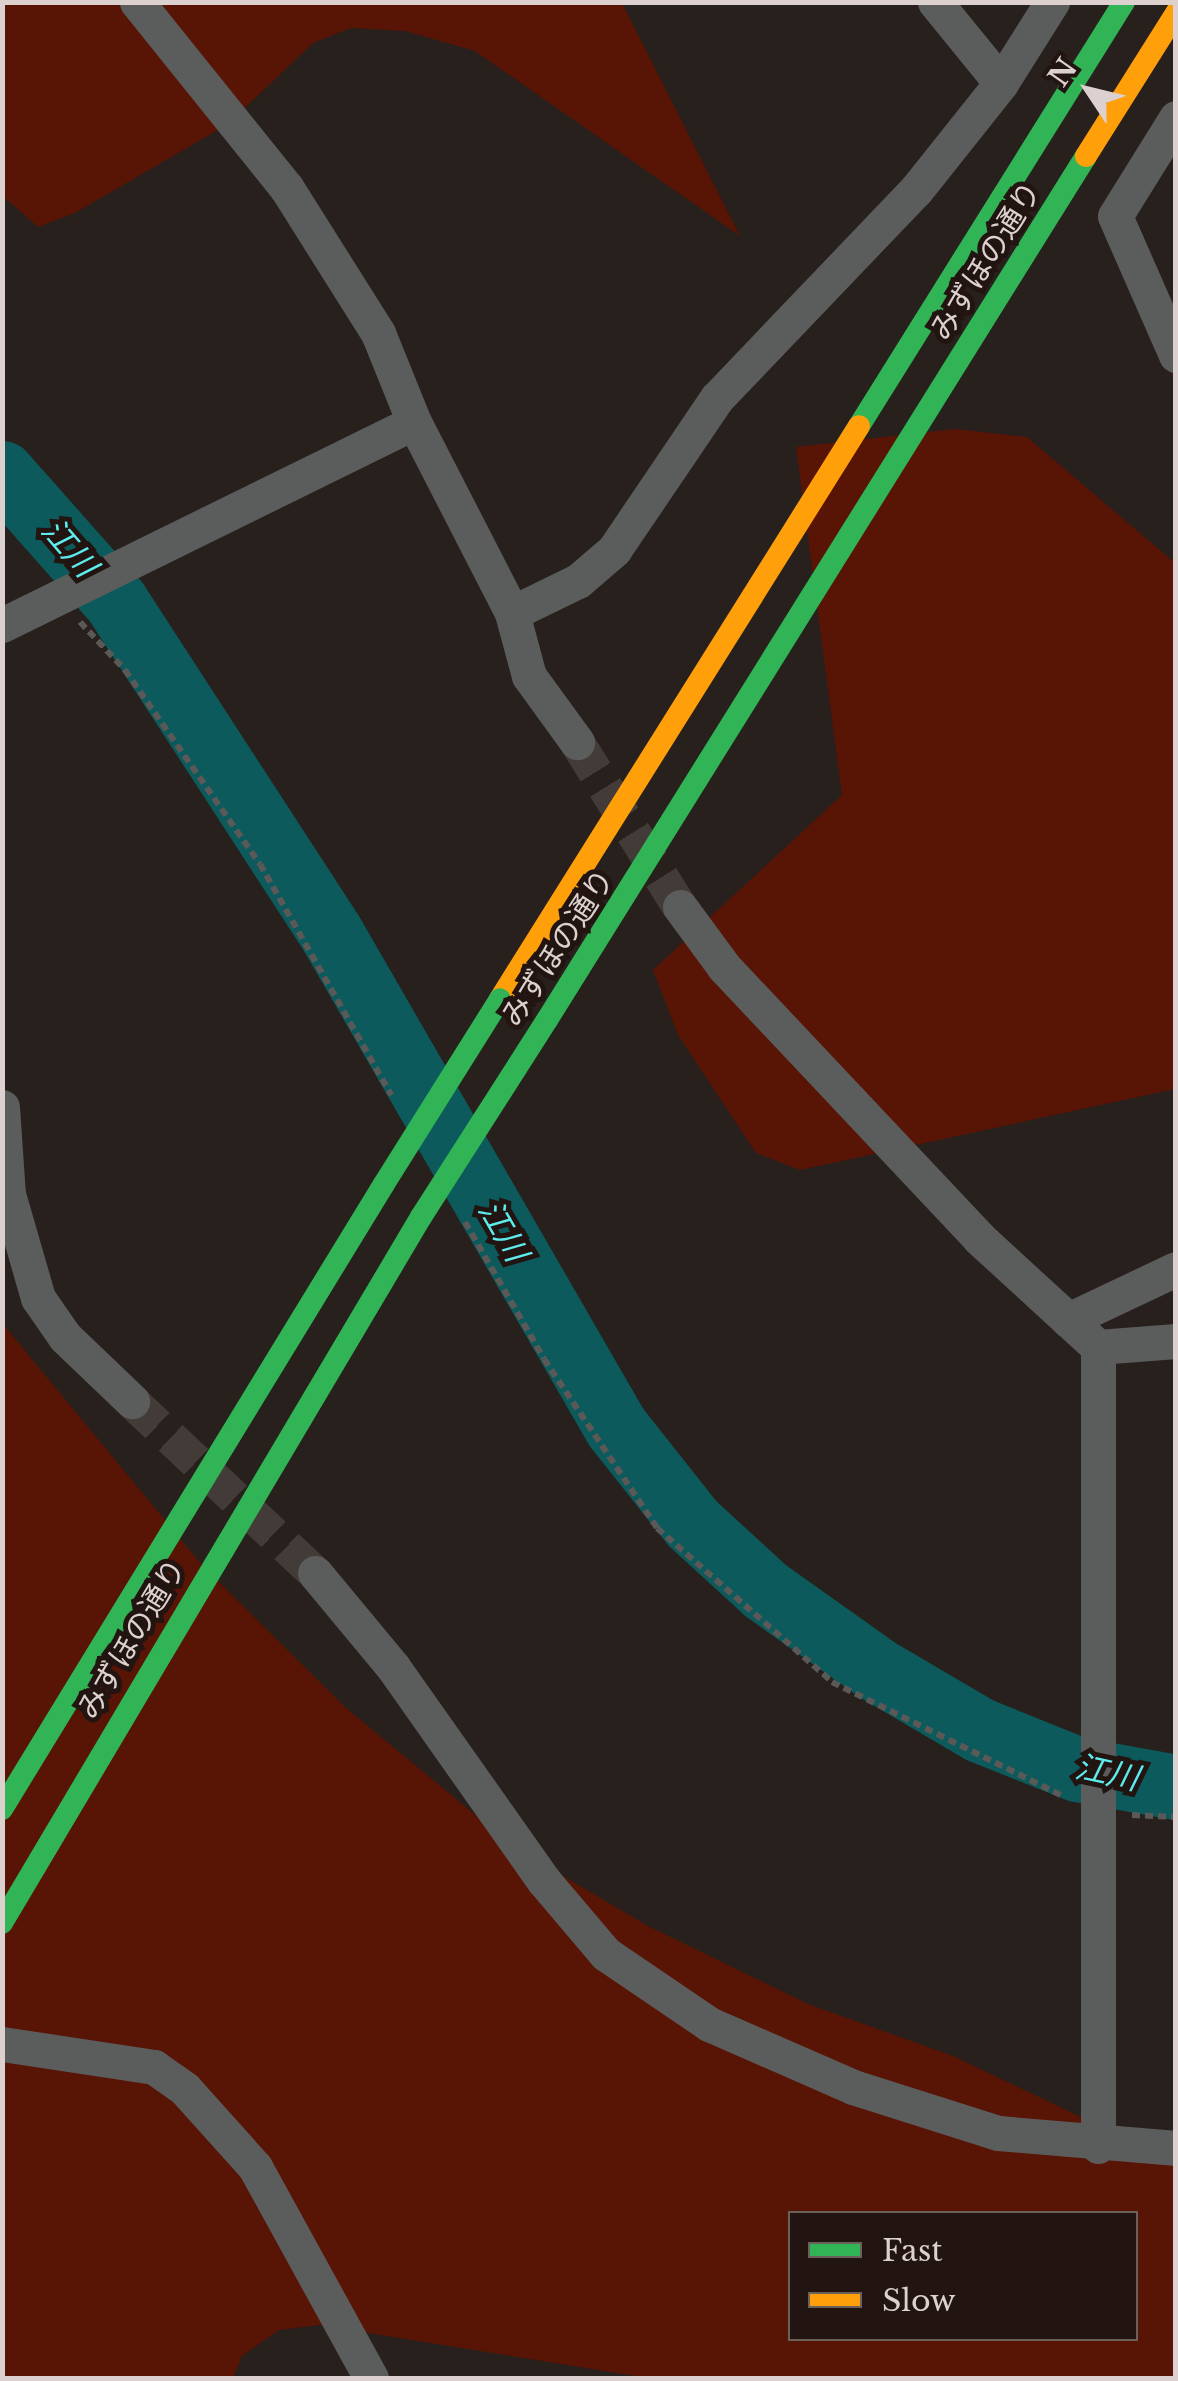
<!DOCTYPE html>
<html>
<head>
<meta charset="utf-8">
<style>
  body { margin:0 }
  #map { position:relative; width:1178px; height:2381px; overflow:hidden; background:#28201d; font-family:"Libre Baskerville","Noto Sans JP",serif }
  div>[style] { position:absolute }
  .green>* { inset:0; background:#581405 }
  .river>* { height:65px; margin:-32.5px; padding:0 32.5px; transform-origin:32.5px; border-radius:32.5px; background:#0c5a5b }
  .street-tunnel>* { height:35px; margin-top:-17.5px; transform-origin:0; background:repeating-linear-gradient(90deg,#433b38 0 35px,transparent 0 53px) }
  .path>* { height:6px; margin-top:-3px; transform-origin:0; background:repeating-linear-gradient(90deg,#5a5958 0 8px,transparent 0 13px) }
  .street>* { height:35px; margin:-17.5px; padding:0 17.5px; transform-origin:17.5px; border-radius:17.5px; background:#5b5d5d }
  .fast>* { height:22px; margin:-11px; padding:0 11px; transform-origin:11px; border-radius:11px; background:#30b455 }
  .slow>* { height:22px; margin:-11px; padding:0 11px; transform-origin:11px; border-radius:11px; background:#ff9f0a }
  .fast-bridge>* { height:22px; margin:-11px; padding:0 11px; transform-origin:11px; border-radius:11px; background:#30b455 }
  span { translate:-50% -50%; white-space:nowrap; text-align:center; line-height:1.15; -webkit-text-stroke:10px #221410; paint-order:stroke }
  .street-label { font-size:30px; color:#dcd1cf }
  .water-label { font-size:32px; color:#5deced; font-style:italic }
  .frame { position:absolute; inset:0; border:5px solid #dcd1cf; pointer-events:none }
  .legend { position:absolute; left:788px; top:2211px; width:350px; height:130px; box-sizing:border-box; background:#221410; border:2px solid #6c605c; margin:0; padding:12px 18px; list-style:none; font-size:30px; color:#dcd1cf }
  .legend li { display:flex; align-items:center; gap:20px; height:50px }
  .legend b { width:50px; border:2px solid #6c605c }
  .north { position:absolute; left:1038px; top:40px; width:100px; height:100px; -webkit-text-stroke:8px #221410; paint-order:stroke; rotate:305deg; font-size:28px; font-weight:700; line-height:40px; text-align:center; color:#dcd1cf }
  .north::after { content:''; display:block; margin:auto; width:35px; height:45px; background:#dcd1cf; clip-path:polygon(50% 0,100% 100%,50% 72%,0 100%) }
</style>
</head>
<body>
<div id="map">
  <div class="green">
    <i style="clip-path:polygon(3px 3px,622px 3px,740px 236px,475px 51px,405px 31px,351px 28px,313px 43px,228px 124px,75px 213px,38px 227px,3px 196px)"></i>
    <i style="clip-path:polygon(955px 429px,1027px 437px,1175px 563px,1175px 1089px,800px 1170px,756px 1153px,678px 1035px,653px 970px,842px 795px,796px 447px)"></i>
    <i style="clip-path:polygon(evenodd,2px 1323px,202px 1565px,346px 1708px,514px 1847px,646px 1925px,808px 2004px,953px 2056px,1175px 2162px,1175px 2378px,648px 2378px,319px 2325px,279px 2330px,242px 2356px,233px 2378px,3px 2378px,2px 1323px,790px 2214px,1136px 2214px,1136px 2338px,790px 2338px,790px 2214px)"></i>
  </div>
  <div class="river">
    <i style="left:2px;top:473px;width:172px;rotate:48.5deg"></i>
    <i style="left:116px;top:602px;width:395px;rotate:57deg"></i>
    <i style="left:331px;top:933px;width:570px;rotate:60.02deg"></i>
    <i style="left:616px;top:1427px;width:122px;rotate:51.6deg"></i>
    <i style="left:692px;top:1523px;width:99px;rotate:42.5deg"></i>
    <i style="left:765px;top:1590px;width:136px;rotate:35.4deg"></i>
    <i style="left:876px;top:1669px;width:121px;rotate:30.4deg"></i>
    <i style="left:980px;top:1730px;width:105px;rotate:21.9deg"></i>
    <i style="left:1077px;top:1769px;width:101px;rotate:10.3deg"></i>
  </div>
  <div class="street-tunnel">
    <i style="left:577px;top:742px;width:195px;rotate:58deg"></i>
    <i style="left:132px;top:1401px;width:251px;rotate:43.2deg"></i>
  </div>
  <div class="path">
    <i style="left:80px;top:622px;width:66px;rotate:46.8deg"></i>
    <i style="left:125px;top:670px;width:236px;rotate:55.2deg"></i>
    <i style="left:260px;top:864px;width:266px;rotate:60.4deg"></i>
    <i style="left:465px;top:1222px;width:158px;rotate:60deg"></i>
    <i style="left:544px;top:1359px;width:203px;rotate:56.2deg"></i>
    <i style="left:657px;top:1528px;width:233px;rotate:41.3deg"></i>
    <i style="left:832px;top:1682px;width:258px;rotate:26.3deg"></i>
    <i style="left:1132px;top:1815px;width:44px;rotate:2.6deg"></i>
  </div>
  <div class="street">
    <i style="left:137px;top:2px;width:238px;rotate:51.2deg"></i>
    <i style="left:286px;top:187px;width:173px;rotate:57.8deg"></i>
    <i style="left:378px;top:333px;width:96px;rotate:68deg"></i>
    <i style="left:414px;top:422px;width:215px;rotate:62.8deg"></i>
    <i style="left:512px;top:613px;width:65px;rotate:74.9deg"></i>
    <i style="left:529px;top:676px;width:82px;rotate:54deg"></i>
    <i style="left:935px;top:2px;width:104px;rotate:50.8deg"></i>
    <i style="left:1176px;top:118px;width:115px;rotate:121.9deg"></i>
    <i style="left:1115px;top:216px;width:152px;rotate:66.3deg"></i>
    <i style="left:512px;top:613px;width:73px;rotate:-25.9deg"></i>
    <i style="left:578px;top:581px;width:48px;rotate:-40.7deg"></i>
    <i style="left:614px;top:550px;width:184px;rotate:-55.9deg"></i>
    <i style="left:717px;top:398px;width:288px;rotate:-46.3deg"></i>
    <i style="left:916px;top:190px;width:137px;rotate:-51.5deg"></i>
    <i style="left:1001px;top:83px;width:96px;rotate:-57.8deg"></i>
    <i style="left:2px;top:625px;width:459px;rotate:-26.2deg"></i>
    <i style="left:680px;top:907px;width:74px;rotate:53.7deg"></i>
    <i style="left:724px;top:967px;width:372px;rotate:46.7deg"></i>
    <i style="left:979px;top:1238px;width:161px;rotate:42.5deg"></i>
    <i style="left:1098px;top:1347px;width:78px;rotate:-4.4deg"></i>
    <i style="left:2px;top:1107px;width:87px;rotate:86.1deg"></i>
    <i style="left:8px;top:1194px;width:108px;rotate:73.9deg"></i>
    <i style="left:38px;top:1298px;width:47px;rotate:55.3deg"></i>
    <i style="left:65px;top:1337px;width:93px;rotate:43.7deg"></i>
    <i style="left:1068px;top:1320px;width:119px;rotate:-25.3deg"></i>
    <i style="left:1098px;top:1347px;width:799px;rotate:90deg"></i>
    <i style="left:315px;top:1573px;width:122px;rotate:50.3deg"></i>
    <i style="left:393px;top:1667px;width:262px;rotate:54.8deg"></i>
    <i style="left:544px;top:1881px;width:96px;rotate:49.7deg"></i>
    <i style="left:606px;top:1954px;width:125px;rotate:34.2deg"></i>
    <i style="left:709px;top:2024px;width:157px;rotate:23.6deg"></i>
    <i style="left:853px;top:2087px;width:152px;rotate:17.6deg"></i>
    <i style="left:998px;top:2133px;width:179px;rotate:4.8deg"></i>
    <i style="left:2px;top:2044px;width:154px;rotate:8.6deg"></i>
    <i style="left:154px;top:2067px;width:38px;rotate:35deg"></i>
    <i style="left:185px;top:2089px;width:105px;rotate:48.1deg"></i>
    <i style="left:255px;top:2167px;width:241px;rotate:61.2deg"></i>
  </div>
  <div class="fast">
    <i style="left:859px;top:426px;width:500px;rotate:-57.99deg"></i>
    <i style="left:547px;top:1020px;width:1018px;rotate:-58.04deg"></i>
    <i style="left:2px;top:1809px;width:732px;rotate:-58.57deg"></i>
    <i style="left:2px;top:1923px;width:821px;rotate:-59.31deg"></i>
  </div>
  <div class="slow">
    <i style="left:1086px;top:156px;width:169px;rotate:-57.8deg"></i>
    <i style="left:500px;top:999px;width:676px;rotate:-57.93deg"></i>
  </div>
  <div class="fast-bridge">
    <i style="left:384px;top:1184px;width:218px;rotate:-57.9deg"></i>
    <i style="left:421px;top:1217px;width:234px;rotate:-57.4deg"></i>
  </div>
  <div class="street-label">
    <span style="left:986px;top:261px;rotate:-58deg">みずほの通り</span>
    <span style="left:558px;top:948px;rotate:-57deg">みずほの通り</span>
    <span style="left:132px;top:1639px;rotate:-59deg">みずほの通り</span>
  </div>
  <div class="water-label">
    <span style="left:69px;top:548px;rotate:49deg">江川</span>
    <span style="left:503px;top:1231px;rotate:60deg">江川</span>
    <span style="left:1107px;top:1773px;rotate:12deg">江川</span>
  </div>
  <div class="frame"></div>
  <ul class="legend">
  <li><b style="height:12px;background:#30b455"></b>Fast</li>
  <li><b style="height:12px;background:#ff9f0a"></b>Slow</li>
  </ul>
  <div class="north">N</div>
</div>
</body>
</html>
